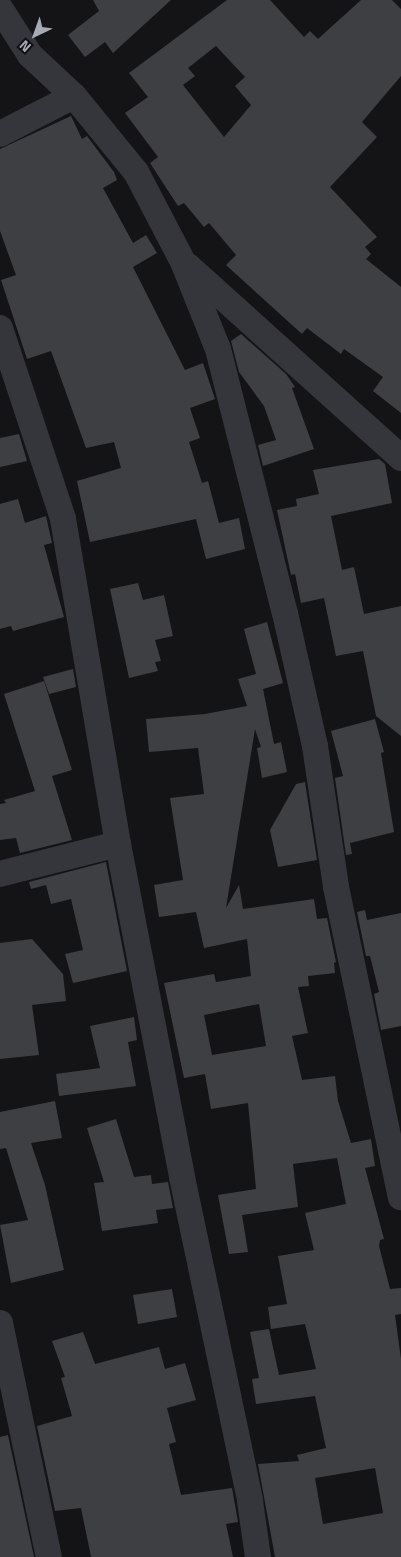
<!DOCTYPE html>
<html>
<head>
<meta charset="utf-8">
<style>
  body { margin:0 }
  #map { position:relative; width:401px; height:1557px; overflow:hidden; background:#141416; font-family:"Titillium Web",sans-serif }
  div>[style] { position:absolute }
  .building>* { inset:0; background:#3e3f43 }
  .minor>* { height:26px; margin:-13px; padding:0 13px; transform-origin:13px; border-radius:13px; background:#35363b }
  span { translate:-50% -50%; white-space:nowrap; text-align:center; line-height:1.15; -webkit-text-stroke:4.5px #0f0f11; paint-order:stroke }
  .north { position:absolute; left:10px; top:10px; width:50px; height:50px; -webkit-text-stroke:4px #0f0f11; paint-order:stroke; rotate:222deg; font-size:14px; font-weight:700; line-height:20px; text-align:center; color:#a5aab7 }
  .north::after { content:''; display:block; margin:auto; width:18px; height:22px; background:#a5aab7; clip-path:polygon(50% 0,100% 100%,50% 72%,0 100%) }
</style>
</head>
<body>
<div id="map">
  <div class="building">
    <i style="clip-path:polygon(93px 0,171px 0,113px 53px,105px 42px,85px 57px,68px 35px,99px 11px)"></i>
    <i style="clip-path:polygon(evenodd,227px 0,270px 0,304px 37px,310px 31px,318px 39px,361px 0,392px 0,401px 9px,401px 76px,362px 122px,377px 137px,330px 187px,377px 237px,365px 247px,371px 254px,366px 259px,401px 287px,401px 413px,373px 391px,383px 377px,344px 349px,341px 354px,307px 328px,302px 334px,226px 265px,236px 255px,209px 223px,204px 227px,184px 203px,178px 206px,150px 163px,158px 157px,125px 113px,148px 97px,129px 73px,227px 0,216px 46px,245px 77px,235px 86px,251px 105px,224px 137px,183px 85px,195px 76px,188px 68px,216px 46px)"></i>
    <i style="clip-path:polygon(71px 116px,82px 139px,87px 136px,114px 172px,117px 180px,103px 188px,133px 243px,146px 235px,157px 253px,133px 267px,185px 370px,203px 363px,215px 399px,190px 408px,200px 438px,189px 442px,202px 483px,208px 481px,219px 523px,239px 518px,245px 549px,206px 559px,196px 519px,90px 542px,77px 481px,121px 468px,114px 442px,86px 448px,51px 351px,27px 359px,1px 280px,16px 275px,0 231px,0 149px)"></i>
    <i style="clip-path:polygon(241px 334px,286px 374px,295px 387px,292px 388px,314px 449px,263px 466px,258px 445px,276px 440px,264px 406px,239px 372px,231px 341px)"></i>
    <i style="clip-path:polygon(19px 434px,27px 461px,0 467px,0 438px)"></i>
    <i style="clip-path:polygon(379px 459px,385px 464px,392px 503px,331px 516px,342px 570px,354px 567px,364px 614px,401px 606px,401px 736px,376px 716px,363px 651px,336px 656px,324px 598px,301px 603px,295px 574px,291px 575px,277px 510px,297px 506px,296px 499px,319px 494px,313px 470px)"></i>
    <i style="clip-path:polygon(18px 499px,25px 523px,46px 516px,52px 543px,44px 545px,64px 617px,13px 631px,11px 626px,0 629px,0 504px)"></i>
    <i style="clip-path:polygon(138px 583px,143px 600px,164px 595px,173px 636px,155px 640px,161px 661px,155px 662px,158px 671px,129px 678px,110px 589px)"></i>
    <i style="clip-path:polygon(evenodd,267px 622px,283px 683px,263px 689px,274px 744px,281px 742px,287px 772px,262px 778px,257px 748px,261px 747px,255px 729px,226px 908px,239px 885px,243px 909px,314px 899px,317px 919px,327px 918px,336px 962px,334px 963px,335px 973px,308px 976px,309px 986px,298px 987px,308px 1033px,292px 1036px,302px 1080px,335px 1076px,338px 1101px,351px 1143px,371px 1139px,375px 1166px,365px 1168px,384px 1239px,380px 1240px,379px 1246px,390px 1289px,401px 1288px,401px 1314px,395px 1315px,401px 1359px,401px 1557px,275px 1557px,258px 1464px,299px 1461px,297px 1455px,326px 1448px,315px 1396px,256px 1404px,252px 1379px,259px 1378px,250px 1332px,269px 1329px,279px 1375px,316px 1369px,305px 1324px,271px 1329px,268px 1307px,287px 1304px,278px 1256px,314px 1250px,305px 1213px,346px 1204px,337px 1158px,293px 1164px,298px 1207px,242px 1215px,248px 1252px,229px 1254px,218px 1195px,256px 1189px,248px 1103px,211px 1109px,205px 1074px,184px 1078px,164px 983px,214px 974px,216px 982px,251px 976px,247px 939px,204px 948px,196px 912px,159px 917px,154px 885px,183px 880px,170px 798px,204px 794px,198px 748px,149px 752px,146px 719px,205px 714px,247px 706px,238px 679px,256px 674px,244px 629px,267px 622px,259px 1004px,266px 1046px,212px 1055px,204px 1015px,259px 1004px,267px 622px,375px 1468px,383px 1513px,323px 1524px,315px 1478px,375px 1468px)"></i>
    <i style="clip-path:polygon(73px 669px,76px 687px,49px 694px,43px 677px)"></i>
    <i style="clip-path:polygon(44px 681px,72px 770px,52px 776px,72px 840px,20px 853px,16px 838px,0 840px,0 804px,6px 803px,4px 800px,35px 791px,4px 694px)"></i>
    <i style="clip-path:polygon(375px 719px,384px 752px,381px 753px,394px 832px,350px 843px,352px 854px,346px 855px,335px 778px,343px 776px,331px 731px)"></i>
    <i style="clip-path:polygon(305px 782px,317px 860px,278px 867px,270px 830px,296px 784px)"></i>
    <i style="clip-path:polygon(106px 862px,127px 971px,73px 983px,65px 954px,83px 950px,71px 899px,51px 904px,46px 885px,31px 889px,29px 882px)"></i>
    <i style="clip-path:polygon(365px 910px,367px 920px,401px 913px,401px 1026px,381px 1030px,374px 994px,379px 992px,370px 956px,366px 956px,357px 912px)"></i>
    <i style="clip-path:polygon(32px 939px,63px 974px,66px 1001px,32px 1005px,39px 1055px,0 1059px,0 943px)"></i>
    <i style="clip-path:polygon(134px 1017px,137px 1040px,128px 1042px,136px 1086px,59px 1096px,56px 1074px,100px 1068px,90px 1026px)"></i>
    <i style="clip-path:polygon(55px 1101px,62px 1138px,31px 1143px,45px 1185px,64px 1270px,11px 1283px,0 1225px,28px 1220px,6px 1148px,0 1149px,0 1112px)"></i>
    <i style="clip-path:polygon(116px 1119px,134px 1177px,151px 1175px,152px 1184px,168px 1182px,173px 1208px,156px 1210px,158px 1223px,102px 1231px,94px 1183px,104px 1182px,87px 1128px)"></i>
    <i style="clip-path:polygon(172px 1289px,177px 1317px,138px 1324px,133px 1295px)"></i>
    <i style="clip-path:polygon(83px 1332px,95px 1364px,159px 1347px,165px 1369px,185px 1363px,196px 1400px,167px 1408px,176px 1442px,169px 1444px,181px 1495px,232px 1488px,238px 1522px,226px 1524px,233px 1557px,91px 1557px,81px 1508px,55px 1511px,37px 1426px,72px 1416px,61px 1378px,65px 1377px,52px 1341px)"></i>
    <i style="clip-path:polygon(8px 1435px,34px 1557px,0 1557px,0 1437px)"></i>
  </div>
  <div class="minor">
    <i style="left:0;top:8px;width:56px;rotate:57.4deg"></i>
    <i style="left:30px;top:55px;width:60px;rotate:43deg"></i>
    <i style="left:74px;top:96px;width:98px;rotate:50.8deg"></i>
    <i style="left:136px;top:172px;width:102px;rotate:62.4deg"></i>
    <i style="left:183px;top:262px;width:94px;rotate:68.1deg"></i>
    <i style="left:218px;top:349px;width:272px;rotate:75.8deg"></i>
    <i style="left:285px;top:613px;width:136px;rotate:77.3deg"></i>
    <i style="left:315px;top:746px;width:143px;rotate:81.5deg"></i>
    <i style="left:336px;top:887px;width:317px;rotate:78.2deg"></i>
    <i style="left:0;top:134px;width:83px;rotate:-27.2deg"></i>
    <i style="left:188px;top:266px;width:287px;rotate:42deg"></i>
    <i style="left:0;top:328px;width:201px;rotate:71.7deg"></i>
    <i style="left:63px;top:519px;width:330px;rotate:80.4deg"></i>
    <i style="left:0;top:874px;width:122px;rotate:-14.3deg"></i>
    <i style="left:118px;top:844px;width:339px;rotate:79.1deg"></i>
    <i style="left:182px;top:1177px;width:331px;rotate:78.1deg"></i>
    <i style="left:250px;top:1501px;width:57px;rotate:81.9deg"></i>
    <i style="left:0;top:1323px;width:239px;rotate:78.2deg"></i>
  </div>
  <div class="north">N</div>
</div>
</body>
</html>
